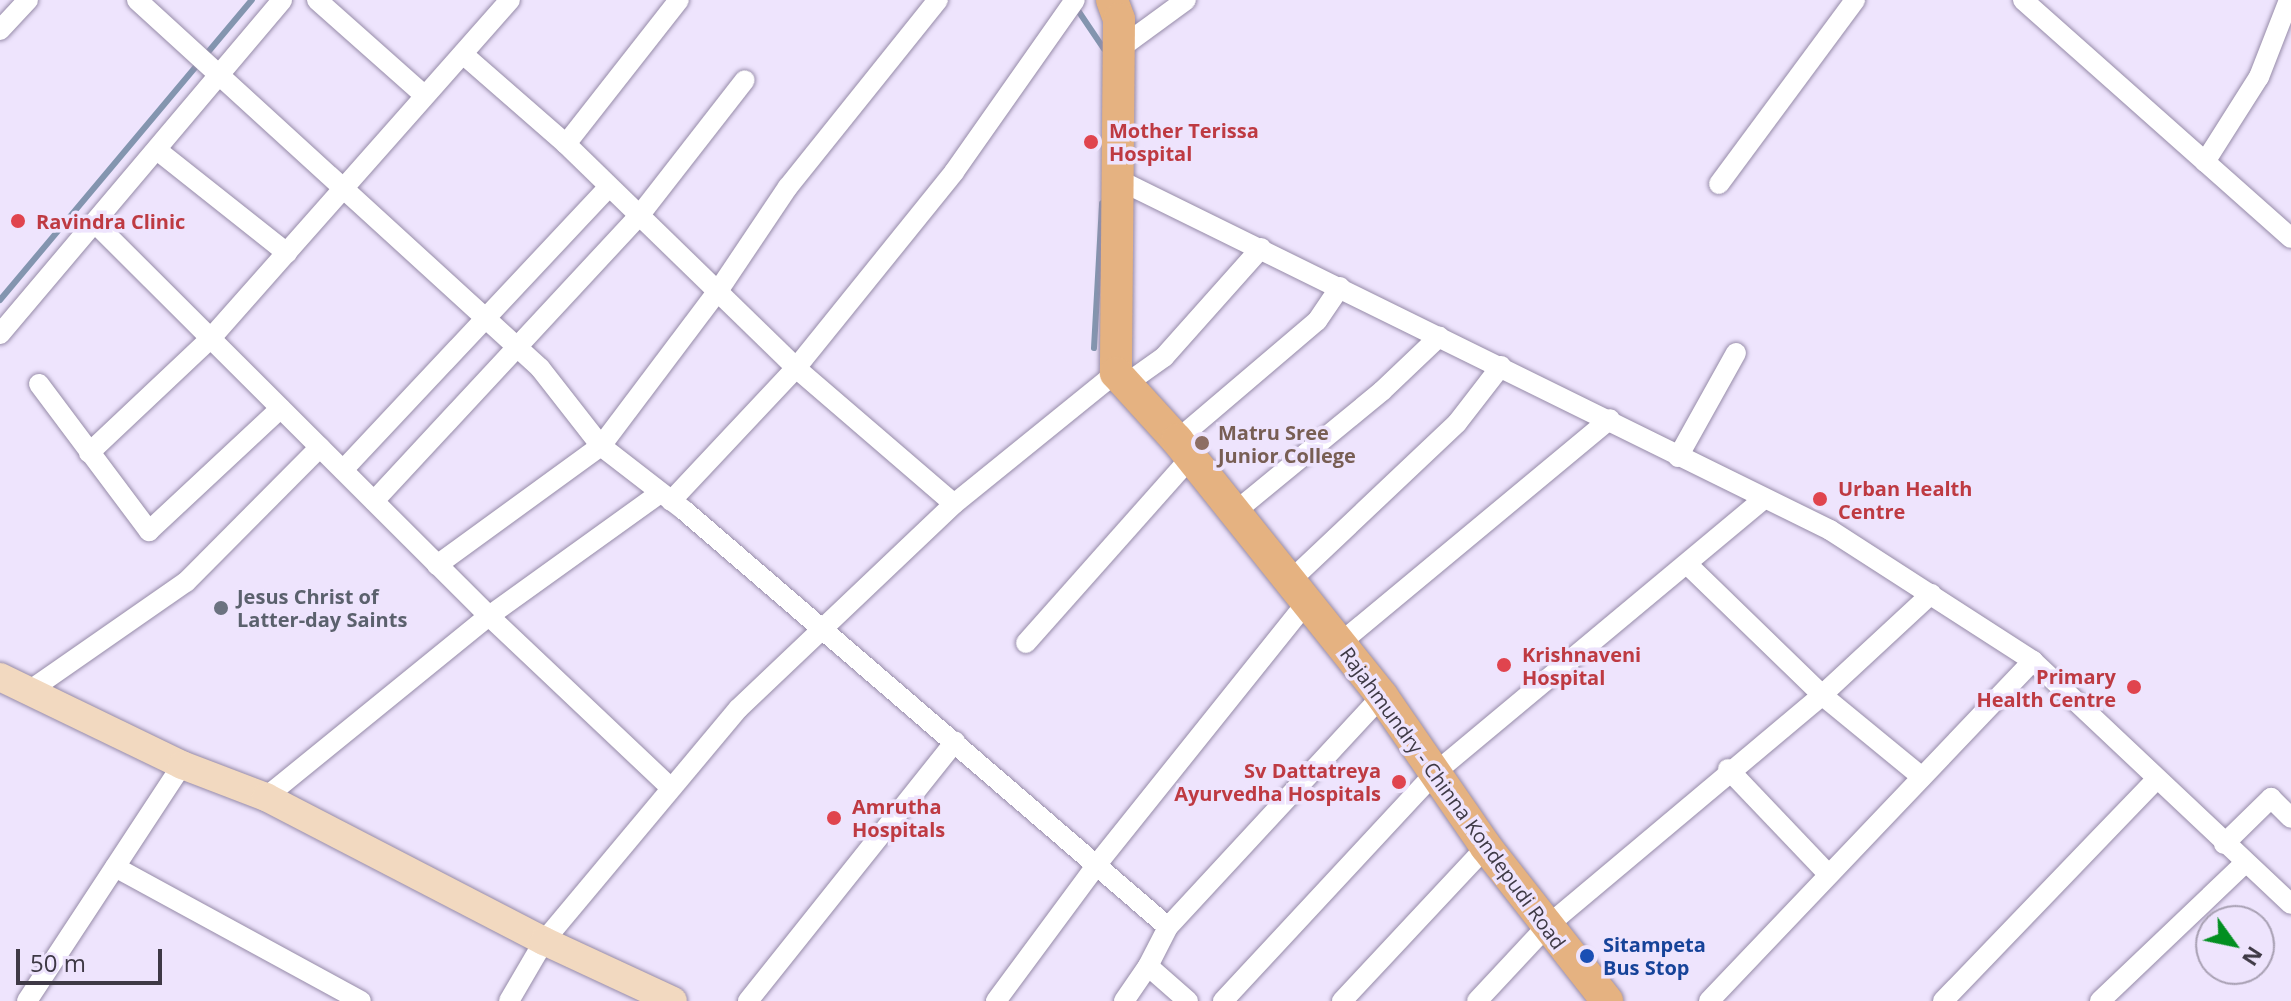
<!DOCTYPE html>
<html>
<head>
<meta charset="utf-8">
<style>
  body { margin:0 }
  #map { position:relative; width:2291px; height:1001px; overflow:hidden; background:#eee4fd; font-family:"Open Sans",sans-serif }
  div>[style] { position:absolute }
  .stream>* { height:6px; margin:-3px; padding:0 3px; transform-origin:3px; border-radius:3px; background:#8395af }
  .roads { filter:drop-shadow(0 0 2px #968ba8) drop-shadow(0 0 2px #968ba8) }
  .street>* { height:20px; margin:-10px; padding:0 10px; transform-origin:10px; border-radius:10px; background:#fff }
  .secondary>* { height:28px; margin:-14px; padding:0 14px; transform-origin:14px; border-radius:14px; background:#f2d9c0 }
  .primary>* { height:32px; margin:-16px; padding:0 16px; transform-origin:16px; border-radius:16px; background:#e5b281 }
  .dots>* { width:22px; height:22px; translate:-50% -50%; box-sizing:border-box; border:4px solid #eee4fd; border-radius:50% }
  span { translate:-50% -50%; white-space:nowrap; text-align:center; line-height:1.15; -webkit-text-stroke:7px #eee4fd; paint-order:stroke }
  .health-label { font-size:20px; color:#be3a42; font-weight:700 }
  .left { translate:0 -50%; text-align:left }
  .right { translate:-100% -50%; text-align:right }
  .education-label { font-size:20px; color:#785e54; font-weight:700 }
  .worship-label { font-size:20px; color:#5b616d; font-weight:700 }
  .street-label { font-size:20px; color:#3e3945 }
  .transit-label { font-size:20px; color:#164399; font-weight:700 }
  .north { position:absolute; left:2195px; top:905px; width:80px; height:80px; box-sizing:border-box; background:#eee4fd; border:2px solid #a8a0b3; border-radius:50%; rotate:123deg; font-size:22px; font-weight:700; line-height:32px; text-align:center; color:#3e3945 }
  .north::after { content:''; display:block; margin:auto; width:28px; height:36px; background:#028f21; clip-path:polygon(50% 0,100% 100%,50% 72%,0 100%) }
  .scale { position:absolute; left:16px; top:949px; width:146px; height:36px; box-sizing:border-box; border:4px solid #3e3945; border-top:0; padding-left:10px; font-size:24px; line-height:28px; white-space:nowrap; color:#3e3945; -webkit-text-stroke:6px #eee4fd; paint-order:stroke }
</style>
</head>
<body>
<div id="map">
  <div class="stream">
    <i style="left:1075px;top:6px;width:52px;rotate:56deg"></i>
    <i style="left:0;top:300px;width:392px;rotate:-50deg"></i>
    <i style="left:1094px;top:348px;width:145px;rotate:-86.8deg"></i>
  </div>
  <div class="roads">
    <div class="street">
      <i style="left:137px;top:0;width:546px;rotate:42.4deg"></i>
      <i style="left:540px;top:368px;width:99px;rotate:52deg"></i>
      <i style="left:601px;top:446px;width:106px;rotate:37.7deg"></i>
      <i style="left:685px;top:511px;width:637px;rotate:40.74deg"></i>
      <i style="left:1168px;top:927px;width:44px;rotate:117.1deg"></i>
      <i style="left:1148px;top:966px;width:53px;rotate:41.2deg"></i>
      <i style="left:317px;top:0;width:144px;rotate:41.6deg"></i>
      <i style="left:2023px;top:0;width:358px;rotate:41.6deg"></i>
      <i style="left:0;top:30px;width:41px;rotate:-47deg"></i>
      <i style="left:1119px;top:49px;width:83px;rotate:-36.2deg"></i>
      <i style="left:464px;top:55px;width:135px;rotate:41.1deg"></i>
      <i style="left:566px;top:144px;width:321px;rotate:44.2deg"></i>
      <i style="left:796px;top:368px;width:208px;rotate:40.7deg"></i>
      <i style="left:566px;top:144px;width:183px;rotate:-51.9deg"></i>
      <i style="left:157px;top:150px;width:166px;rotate:38.4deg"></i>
      <i style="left:2205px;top:162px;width:101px;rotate:-57.6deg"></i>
      <i style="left:2259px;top:77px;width:83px;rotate:-68.7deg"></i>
      <i style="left:1115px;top:178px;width:797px;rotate:26.21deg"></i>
      <i style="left:1830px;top:530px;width:242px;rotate:32.8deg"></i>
      <i style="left:2033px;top:661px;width:354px;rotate:43.3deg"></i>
      <i style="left:1719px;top:184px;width:229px;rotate:-53.5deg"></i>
      <i style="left:95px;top:223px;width:556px;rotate:44.93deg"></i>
      <i style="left:489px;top:616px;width:250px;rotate:43.4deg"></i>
      <i style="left:0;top:334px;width:437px;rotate:-49.8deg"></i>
      <i style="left:39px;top:384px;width:184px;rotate:53.2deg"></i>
      <i style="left:149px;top:531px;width:180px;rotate:-43deg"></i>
      <i style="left:1126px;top:384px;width:47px;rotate:-35.4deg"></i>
      <i style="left:1164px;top:357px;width:146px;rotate:-48.3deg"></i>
      <i style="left:1177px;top:440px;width:184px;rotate:-40.4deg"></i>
      <i style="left:1317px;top:321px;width:41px;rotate:-55.9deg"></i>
      <i style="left:89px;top:453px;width:168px;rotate:-43.3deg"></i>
      <i style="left:211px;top:338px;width:451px;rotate:-48.5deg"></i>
      <i style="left:1678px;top:457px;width:119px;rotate:-60.9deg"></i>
      <i style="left:343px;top:470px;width:388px;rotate:-46.8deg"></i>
      <i style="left:374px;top:501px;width:389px;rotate:-47.1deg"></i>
      <i style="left:639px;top:216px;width:172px;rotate:-52.1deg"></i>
      <i style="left:671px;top:501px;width:183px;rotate:-46.8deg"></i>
      <i style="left:796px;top:368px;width:252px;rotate:-51.1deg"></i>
      <i style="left:954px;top:172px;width:210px;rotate:-54.9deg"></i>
      <i style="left:1236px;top:511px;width:189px;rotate:-39.4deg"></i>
      <i style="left:1382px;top:391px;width:79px;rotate:-43.5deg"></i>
      <i style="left:1687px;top:564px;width:188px;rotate:44.1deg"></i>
      <i style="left:1822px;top:695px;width:129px;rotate:39.4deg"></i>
      <i style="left:437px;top:565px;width:203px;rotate:-36deg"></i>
      <i style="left:601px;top:446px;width:194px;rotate:-53deg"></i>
      <i style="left:718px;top:291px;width:125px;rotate:-56.1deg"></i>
      <i style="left:788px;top:187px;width:240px;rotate:-51.3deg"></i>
      <i style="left:1290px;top:581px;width:230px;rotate:-43.4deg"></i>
      <i style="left:1457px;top:423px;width:72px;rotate:-52.3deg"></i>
      <i style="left:1026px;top:643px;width:249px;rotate:-48.4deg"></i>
      <i style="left:1339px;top:644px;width:352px;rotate:-39.7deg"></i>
      <i style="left:29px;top:691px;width:191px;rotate:-34.8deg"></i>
      <i style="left:186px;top:582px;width:190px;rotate:-45.2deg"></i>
      <i style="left:1728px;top:769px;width:146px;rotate:46.4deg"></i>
      <i style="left:266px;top:797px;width:287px;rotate:-39.1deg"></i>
      <i style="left:489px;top:616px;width:211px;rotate:-35.7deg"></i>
      <i style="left:2224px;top:844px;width:66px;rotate:-44.4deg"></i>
      <i style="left:2271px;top:798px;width:28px;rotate:45deg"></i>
      <i style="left:115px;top:867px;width:280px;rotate:28.6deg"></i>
      <i style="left:1168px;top:927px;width:315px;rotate:-47.2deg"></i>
      <i style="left:27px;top:1001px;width:282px;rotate:-56.7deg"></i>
      <i style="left:509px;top:1001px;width:69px;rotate:-59.7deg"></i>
      <i style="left:544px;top:941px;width:302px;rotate:-50.1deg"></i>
      <i style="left:738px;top:709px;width:298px;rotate:-43.5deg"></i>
      <i style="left:954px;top:504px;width:208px;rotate:-39deg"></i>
      <i style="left:748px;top:1001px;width:332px;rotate:-51.4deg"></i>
      <i style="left:996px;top:1001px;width:172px;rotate:-53.5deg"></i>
      <i style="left:1098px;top:863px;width:334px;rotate:-51.3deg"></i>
      <i style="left:1124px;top:1001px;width:42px;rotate:-55.6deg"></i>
      <i style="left:1223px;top:1001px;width:313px;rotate:-47.1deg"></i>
      <i style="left:1436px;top:772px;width:425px;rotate:-39.8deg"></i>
      <i style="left:1342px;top:1001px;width:211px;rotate:-46.9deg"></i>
      <i style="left:1477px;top:1001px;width:101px;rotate:-47deg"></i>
      <i style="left:1546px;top:927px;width:361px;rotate:-40deg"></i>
      <i style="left:1822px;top:695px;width:149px;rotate:-42.8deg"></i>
      <i style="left:1709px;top:1001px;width:470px;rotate:-46.4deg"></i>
      <i style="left:1943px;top:1001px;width:308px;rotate:-46.1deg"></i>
      <i style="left:2100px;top:1001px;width:199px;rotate:-43.6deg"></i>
    </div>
    <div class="secondary">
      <i style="left:0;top:677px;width:202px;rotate:25.8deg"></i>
      <i style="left:182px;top:765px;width:90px;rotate:20.9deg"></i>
      <i style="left:266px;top:797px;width:313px;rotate:27.4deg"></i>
      <i style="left:544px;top:941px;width:142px;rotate:24.9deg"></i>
    </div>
    <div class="primary">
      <i style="left:1112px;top:0;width:20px;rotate:70deg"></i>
      <i style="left:1119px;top:19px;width:354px;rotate:90.5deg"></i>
      <i style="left:1116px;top:373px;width:91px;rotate:47.7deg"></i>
      <i style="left:1177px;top:440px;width:328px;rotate:51.3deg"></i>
      <i style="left:1382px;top:696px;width:183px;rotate:55.4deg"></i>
      <i style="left:1486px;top:847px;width:196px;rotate:51.8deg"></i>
    </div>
  </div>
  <div class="dots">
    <i style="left:1091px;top:142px;background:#e0444e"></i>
    <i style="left:18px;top:221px;background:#e0444e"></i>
    <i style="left:1202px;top:443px;background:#8d6e63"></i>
    <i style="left:1820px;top:499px;background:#e0444e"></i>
    <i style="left:221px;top:608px;background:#6b7280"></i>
    <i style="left:1504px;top:665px;background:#e0444e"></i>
    <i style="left:2134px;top:687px;background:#e0444e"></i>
    <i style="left:1399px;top:782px;background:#e0444e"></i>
    <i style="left:834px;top:818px;background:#e0444e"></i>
    <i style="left:1587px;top:956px;background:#1a4fb4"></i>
  </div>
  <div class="health-label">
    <span class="left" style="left:1109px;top:142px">Mother Terissa<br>Hospital</span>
    <span class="left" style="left:36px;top:221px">Ravindra Clinic</span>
    <span class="left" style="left:1838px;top:500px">Urban Health<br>Centre</span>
    <span class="left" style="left:1522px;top:666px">Krishnaveni<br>Hospital</span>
    <span class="right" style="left:2116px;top:688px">Primary<br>Health Centre</span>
    <span class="right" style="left:1381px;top:782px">Sv Dattatreya<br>Ayurvedha Hospitals</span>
    <span class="left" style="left:852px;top:818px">Amrutha<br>Hospitals</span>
  </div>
  <div class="education-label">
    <span class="left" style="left:1218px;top:444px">Matru Sree<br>Junior College</span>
  </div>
  <div class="worship-label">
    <span class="left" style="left:237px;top:608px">Jesus Christ of<br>Latter-day Saints</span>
  </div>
  <div class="street-label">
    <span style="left:1453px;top:798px;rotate:54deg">Rajahmundry - Chinna Kondepudi Road</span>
  </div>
  <div class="transit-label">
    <span class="left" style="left:1603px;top:956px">Sitampeta<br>Bus Stop</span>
  </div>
  <div class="north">N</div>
  <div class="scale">50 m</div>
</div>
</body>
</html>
